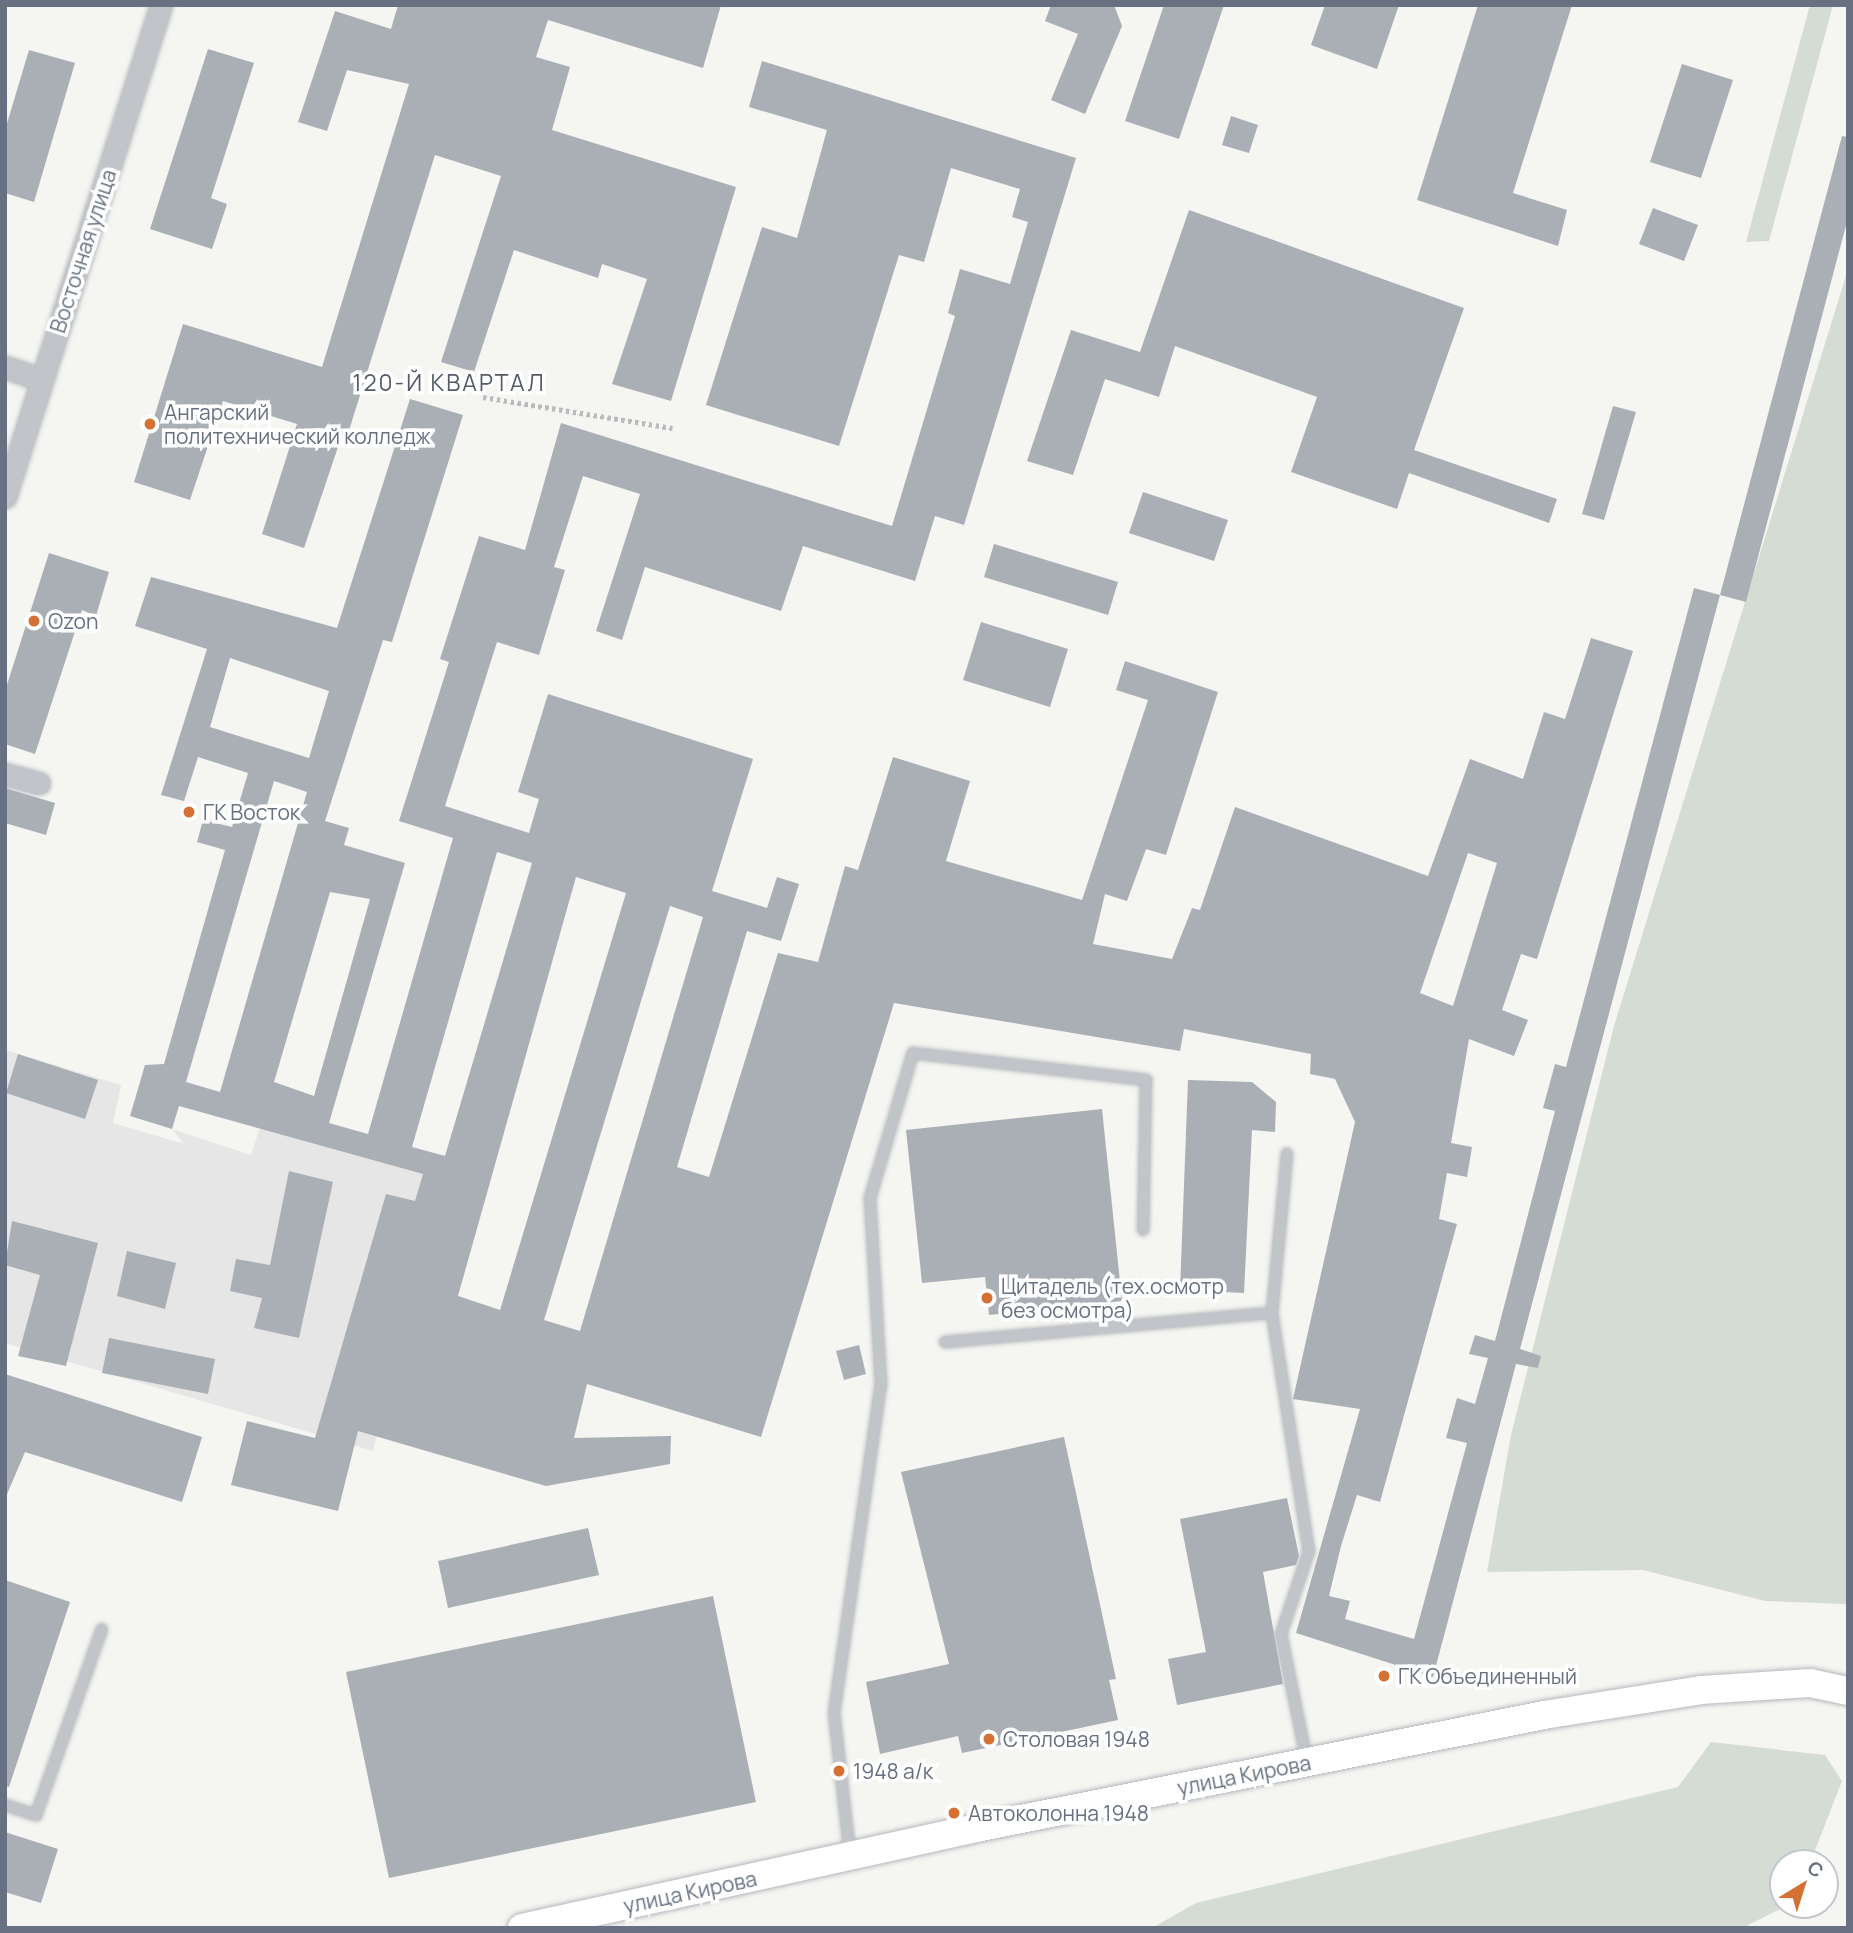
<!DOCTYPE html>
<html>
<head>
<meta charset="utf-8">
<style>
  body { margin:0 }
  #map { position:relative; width:1853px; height:1933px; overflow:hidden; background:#f5f5f2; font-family:Manrope,sans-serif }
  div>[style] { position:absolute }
  .built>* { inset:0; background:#e5e6e5 }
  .green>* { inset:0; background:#d5dcd4 }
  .building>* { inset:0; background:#aaafb6 }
  .path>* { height:4.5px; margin-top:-2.25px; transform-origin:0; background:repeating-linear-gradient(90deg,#b9bbbe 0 3.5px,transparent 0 7px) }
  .roads { filter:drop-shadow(0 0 2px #b4b7bc) drop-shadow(0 0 2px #b4b7bc) }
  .lane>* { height:10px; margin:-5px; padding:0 5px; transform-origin:5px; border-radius:5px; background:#c1c4c8 }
  .street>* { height:21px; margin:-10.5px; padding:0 10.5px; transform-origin:10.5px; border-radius:10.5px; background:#c1c4c8 }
  .secondary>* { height:28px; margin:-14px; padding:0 14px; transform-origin:14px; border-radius:14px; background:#fff }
  .dots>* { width:19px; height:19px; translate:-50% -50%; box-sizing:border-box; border:4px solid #fff; border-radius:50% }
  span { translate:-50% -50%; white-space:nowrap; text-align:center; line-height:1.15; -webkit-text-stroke:7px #fff; paint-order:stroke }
  .street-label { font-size:21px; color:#677181 }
  .poi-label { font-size:21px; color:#677181 }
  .left { translate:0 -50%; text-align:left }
  .neighbourhood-label { font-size:23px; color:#545b66; letter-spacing:2px }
  .frame { position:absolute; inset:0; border:7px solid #677181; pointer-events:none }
  .north { position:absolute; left:1769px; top:1849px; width:70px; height:70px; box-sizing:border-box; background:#fff; border:2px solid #c2c6cd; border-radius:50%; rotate:38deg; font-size:19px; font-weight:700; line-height:28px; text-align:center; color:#677181 }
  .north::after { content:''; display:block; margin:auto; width:24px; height:32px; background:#d47133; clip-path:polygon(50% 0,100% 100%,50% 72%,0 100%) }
</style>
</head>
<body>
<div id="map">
  <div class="built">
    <i style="clip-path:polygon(5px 1050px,121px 1085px,113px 1123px,184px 1144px,172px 1129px,251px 1155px,267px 1106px,445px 1156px,373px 1451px,5px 1343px)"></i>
  </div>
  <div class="green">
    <i style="clip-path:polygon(1810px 5px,1833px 5px,1769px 241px,1746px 242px)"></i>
    <i style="clip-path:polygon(1848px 269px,1848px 1604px,1765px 1601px,1643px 1570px,1487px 1572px,1511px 1435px,1614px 1026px)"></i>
    <i style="clip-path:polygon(1711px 1742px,1825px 1755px,1842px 1781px,1810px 1863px,1783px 1863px,1783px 1905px,1788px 1905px,1742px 1928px,1152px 1928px,1196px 1903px,1678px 1787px)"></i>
  </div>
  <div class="building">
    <i style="clip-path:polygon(398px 5px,721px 5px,703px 68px,548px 20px,536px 57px,570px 67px,552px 130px,736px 187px,671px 401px,612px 384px,647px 279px,602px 264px,598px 278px,514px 250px,474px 372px,441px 362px,501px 176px,435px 155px,346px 440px,341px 438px,304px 548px,262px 534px,297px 424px,223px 401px,190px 500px,134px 482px,183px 324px,322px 367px,409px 84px,347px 70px,327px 131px,298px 122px,335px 11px,391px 29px)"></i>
    <i style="clip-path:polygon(1051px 5px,1114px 5px,1122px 26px,1085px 114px,1051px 100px,1078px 34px,1045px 21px)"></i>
    <i style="clip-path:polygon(1164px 5px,1224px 5px,1179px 139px,1125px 121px)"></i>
    <i style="clip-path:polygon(1325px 5px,1399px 5px,1377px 69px,1311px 45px)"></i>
    <i style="clip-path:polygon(1478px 5px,1572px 5px,1513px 193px,1567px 210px,1558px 246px,1417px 200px)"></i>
    <i style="clip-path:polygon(208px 49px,254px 63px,211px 198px,227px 204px,212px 249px,150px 229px)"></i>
    <i style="clip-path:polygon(29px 50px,75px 63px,34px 202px,5px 193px,5px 130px)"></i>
    <i style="clip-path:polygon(evenodd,762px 61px,1076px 158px,964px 525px,935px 516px,915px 581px,803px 546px,781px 611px,645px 567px,622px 640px,596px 631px,640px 494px,583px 476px,554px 567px,565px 570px,539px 655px,497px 642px,445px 806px,529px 833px,539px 799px,518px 792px,548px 694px,753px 759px,712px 891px,767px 908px,777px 877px,799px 884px,781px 941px,747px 931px,677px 1167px,709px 1177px,778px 953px,818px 962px,845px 866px,858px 870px,893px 757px,970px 781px,946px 861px,1082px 900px,1148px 700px,1116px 690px,1125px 661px,1218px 692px,1166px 855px,1146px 849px,1127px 901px,1105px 894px,1093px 944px,1172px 959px,1192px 908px,1200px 910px,1235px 807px,1428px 876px,1470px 759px,1523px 779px,1544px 712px,1565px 719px,1591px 638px,1633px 651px,1537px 959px,1521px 954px,1502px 1010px,1528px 1020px,1514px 1056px,1469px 1039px,1451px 1143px,1472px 1147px,1467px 1177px,1447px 1173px,1439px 1219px,1457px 1224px,1380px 1502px,1357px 1495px,1341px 1546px,1329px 1596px,1350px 1601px,1345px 1619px,1414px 1639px,1467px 1443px,1446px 1438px,1457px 1398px,1475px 1404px,1488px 1358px,1469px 1354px,1475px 1335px,1495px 1341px,1555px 1111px,1543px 1108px,1555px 1064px,1566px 1067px,1694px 588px,1720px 595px,1520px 1349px,1541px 1356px,1538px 1368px,1516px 1364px,1433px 1677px,1296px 1633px,1360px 1409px,1293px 1399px,1355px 1122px,1335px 1079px,1310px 1074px,1311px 1054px,1184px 1029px,1180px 1051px,894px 1003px,761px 1437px,587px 1384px,574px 1438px,671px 1436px,670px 1464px,546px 1486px,358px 1431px,338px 1511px,231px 1485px,247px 1421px,315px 1438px,386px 1194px,415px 1201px,423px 1174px,179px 1106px,172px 1129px,130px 1116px,145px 1065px,164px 1064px,225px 850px,197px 842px,203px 820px,232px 827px,248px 773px,198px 757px,184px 801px,161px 795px,207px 649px,135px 626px,151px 577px,337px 628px,410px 399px,463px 415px,392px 642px,383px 640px,325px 821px,349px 828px,344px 845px,405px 863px,329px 1123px,368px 1134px,453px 838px,399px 821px,449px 662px,440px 659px,479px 536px,525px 550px,561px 423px,892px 526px,955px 316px,948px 313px,960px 269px,1010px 284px,1028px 222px,1012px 217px,1020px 189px,951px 168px,924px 262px,899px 255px,839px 446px,706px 405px,762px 227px,797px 238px,827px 130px,749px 107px,762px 61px,230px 658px,329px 691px,309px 758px,210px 727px,230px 658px,762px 61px,274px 781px,307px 792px,220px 1092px,186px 1082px,274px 781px,762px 61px,497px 852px,532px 863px,445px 1156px,412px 1147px,497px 852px,762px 61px,1468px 853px,1497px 863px,1453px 1006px,1420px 993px,1468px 853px,762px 61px,576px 877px,626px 893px,500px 1310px,458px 1296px,576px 877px,762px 61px,330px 892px,370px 899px,314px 1096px,274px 1082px,330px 892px,762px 61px,670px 906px,703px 917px,580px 1331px,544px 1320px,670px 906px)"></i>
    <i style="clip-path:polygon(1682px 64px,1733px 80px,1701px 178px,1650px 162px)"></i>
    <i style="clip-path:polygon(1231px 116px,1258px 125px,1249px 153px,1222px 145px)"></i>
    <i style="clip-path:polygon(1842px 136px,1848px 137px,1848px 218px,1746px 602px,1720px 595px)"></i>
    <i style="clip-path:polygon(1653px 208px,1698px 225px,1684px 261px,1639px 244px)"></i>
    <i style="clip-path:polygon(1189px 210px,1464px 308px,1414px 450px,1557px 499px,1549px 523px,1409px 473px,1397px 509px,1291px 472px,1317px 397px,1175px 346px,1159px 397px,1105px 379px,1073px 475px,1027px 461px,1071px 330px,1140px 352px)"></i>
    <i style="clip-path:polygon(1613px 406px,1636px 412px,1604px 520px,1582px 514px)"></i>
    <i style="clip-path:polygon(1143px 492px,1228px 520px,1214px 561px,1129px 533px)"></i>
    <i style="clip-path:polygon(994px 544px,1118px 582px,1108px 615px,984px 577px)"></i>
    <i style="clip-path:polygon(49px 553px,109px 572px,96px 616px,82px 610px,35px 754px,5px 744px,5px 691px)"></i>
    <i style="clip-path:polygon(981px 622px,1068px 649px,1050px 707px,963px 680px)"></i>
    <i style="clip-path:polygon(5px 788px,55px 803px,46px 835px,5px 823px)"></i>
    <i style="clip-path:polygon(18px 1054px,98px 1080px,85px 1119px,6px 1093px)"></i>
    <i style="clip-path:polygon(1188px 1080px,1252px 1082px,1276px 1102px,1275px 1132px,1252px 1130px,1244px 1293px,1180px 1290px)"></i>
    <i style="clip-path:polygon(1102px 1109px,1122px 1301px,989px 1315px,985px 1277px,922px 1283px,906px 1130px)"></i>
    <i style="clip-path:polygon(289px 1171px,333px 1182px,299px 1338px,254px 1328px,262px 1298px,230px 1291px,236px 1259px,270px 1265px)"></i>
    <i style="clip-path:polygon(12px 1221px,98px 1243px,66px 1366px,18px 1356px,40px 1275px,5px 1265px)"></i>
    <i style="clip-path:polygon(127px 1251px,176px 1263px,165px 1309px,117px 1296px)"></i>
    <i style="clip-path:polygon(109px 1338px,215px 1359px,208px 1394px,102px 1373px)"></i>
    <i style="clip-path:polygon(859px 1345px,866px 1374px,844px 1380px,836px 1351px)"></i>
    <i style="clip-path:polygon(5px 1374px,202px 1437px,182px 1502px,25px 1452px,5px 1499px)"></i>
    <i style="clip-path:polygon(1064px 1437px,1116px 1679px,1109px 1680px,1118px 1720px,962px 1753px,958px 1736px,880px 1754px,866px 1682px,949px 1664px,901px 1472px)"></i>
    <i style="clip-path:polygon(1287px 1498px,1299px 1556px,1296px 1565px,1263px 1572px,1283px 1684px,1177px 1705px,1168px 1659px,1206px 1652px,1180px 1519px)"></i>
    <i style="clip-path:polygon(588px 1528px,599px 1575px,448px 1608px,438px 1561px)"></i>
    <i style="clip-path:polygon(5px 1580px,70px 1602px,9px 1787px,5px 1786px)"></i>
    <i style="clip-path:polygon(713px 1596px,756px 1802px,389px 1878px,346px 1672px)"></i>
    <i style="clip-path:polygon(5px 1832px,58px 1849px,41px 1903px,5px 1892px)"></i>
  </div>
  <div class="path">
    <i style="left:483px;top:397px;width:192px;rotate:9.3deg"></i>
  </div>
  <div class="roads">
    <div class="lane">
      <i style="left:1272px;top:1313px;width:241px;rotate:81.2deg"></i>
      <i style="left:1309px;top:1551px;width:88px;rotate:108.6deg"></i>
      <i style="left:1281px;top:1634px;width:131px;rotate:78.5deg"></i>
      <i style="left:945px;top:1342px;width:328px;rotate:-5.1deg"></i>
      <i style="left:1272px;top:1313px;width:160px;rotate:-84.6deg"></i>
      <i style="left:5px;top:1805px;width:33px;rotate:18deg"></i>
      <i style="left:36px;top:1815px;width:197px;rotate:-70.5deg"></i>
      <i style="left:850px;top:1855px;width:143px;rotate:-96.4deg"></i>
      <i style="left:834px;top:1713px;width:332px;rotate:-81.9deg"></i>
      <i style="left:881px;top:1384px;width:186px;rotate:-93.4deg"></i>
      <i style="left:870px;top:1198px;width:151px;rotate:-73.5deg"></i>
      <i style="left:913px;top:1053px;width:235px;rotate:6.6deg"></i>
      <i style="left:1146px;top:1080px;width:150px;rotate:91.1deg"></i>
    </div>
    <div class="street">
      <i style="left:5px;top:367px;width:39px;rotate:19deg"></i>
      <i style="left:5px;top:497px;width:516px;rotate:-72.41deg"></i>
      <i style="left:5px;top:774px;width:35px;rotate:15deg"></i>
    </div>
    <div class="secondary">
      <i style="left:522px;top:1928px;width:465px;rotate:-12.4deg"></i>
      <i style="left:976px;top:1828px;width:579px;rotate:-11.25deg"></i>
      <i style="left:1544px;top:1715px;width:159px;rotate:-9deg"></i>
      <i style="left:1701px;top:1690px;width:109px;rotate:-3.7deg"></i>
      <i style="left:1810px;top:1683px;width:39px;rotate:12deg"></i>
    </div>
  </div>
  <div class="dots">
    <i style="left:150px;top:424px;background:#d47133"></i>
    <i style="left:34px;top:621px;background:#d47133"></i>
    <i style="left:189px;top:812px;background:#d47133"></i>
    <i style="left:987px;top:1298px;background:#d47133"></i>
    <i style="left:1384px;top:1676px;background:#d47133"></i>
    <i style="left:989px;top:1739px;background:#d47133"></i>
    <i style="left:839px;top:1771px;background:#d47133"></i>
    <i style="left:954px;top:1813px;background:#d47133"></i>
  </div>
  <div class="street-label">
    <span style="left:83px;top:251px;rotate:-72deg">Восточная улица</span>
    <span style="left:1244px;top:1775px;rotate:-11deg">улица Кирова</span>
    <span style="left:690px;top:1892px;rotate:-12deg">улица Кирова</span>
  </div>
  <div class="poi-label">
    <span class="left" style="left:164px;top:424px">Ангарский<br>политехнический колледж</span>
    <span class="left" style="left:48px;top:621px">Ozon</span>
    <span class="left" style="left:203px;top:812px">ГК Восток</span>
    <span class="left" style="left:1001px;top:1298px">Цитадель (тех.осмотр<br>без осмотра)</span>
    <span class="left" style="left:1398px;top:1676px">ГК Объединенный</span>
    <span class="left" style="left:1003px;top:1739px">Столовая 1948</span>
    <span class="left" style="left:853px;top:1771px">1948 а/к</span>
    <span class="left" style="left:968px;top:1813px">Автоколонна 1948</span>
  </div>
  <div class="neighbourhood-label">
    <span style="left:449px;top:382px">120-Й КВАРТАЛ</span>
  </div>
  <div class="frame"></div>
  <div class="north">С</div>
</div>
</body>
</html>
